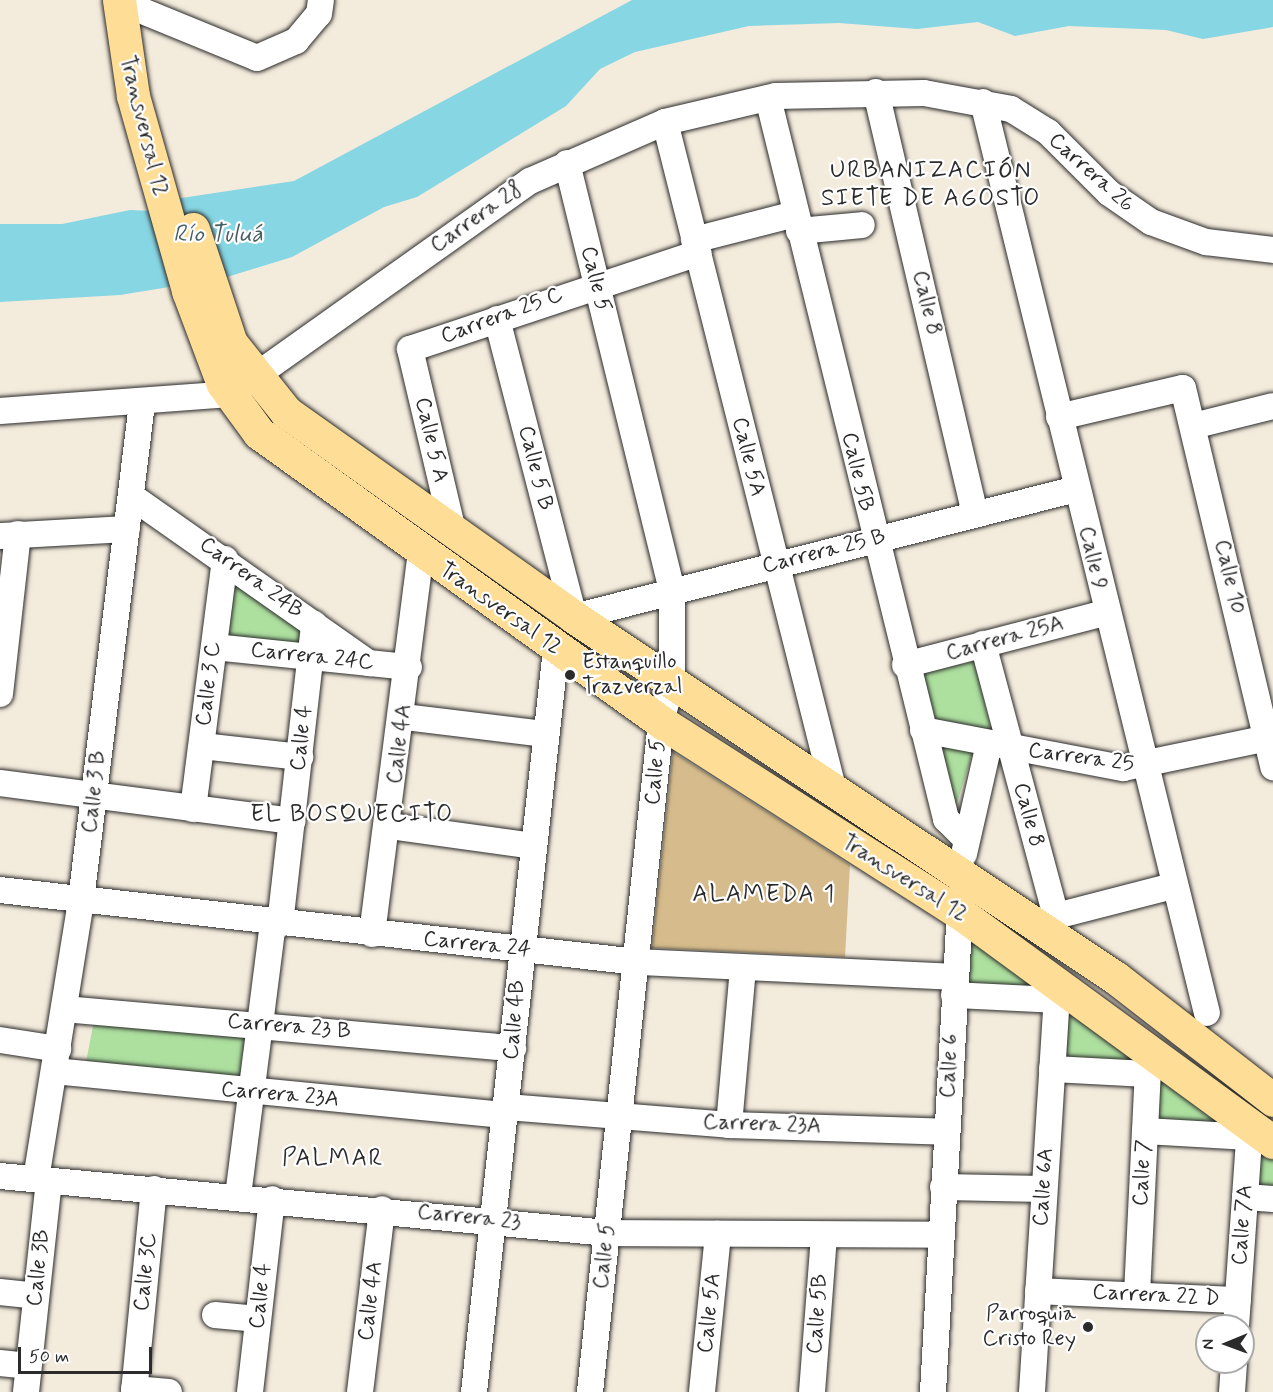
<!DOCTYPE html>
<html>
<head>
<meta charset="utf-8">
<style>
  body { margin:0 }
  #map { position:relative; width:1273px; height:1392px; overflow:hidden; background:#f3ebdc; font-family:Mynerve,sans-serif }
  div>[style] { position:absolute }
  .green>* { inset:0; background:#addf9f }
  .water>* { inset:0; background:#87d6e4 }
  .building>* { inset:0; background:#d6bc8c }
  .roads { filter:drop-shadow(0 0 2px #2b2b2b) drop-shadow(0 0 2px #2b2b2b) }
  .minor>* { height:26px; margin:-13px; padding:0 13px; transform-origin:13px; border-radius:13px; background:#fff }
  .major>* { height:33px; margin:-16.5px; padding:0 16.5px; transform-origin:16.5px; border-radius:16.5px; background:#fede96 }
  .dots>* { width:16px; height:16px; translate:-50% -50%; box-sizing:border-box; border:3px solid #fff; border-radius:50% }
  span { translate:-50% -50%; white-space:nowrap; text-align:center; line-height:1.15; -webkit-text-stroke:4.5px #fff; paint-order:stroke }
  .street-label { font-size:22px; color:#2b2b2b }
  .poi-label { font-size:22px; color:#2b2b2b }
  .left { translate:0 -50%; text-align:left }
  .right { translate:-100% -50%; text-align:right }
  .neighbourhood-label { font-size:24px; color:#2b2b2b; letter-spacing:1.5px }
  .water-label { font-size:24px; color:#475e62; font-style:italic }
  .north { position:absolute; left:1195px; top:1314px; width:60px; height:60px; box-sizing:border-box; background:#fff; border:2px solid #aaa; border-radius:50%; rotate:269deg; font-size:16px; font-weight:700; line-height:24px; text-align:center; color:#2b2b2b }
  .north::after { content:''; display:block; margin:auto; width:21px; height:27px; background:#2b2b2b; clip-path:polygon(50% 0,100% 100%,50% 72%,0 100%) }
  .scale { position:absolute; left:18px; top:1347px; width:134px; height:27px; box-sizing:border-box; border:3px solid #2b2b2b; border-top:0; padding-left:8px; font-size:18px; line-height:21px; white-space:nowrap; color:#2b2b2b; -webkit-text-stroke:4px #fff; paint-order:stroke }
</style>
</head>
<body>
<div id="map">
  <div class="green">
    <i style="clip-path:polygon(235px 581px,306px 628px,304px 650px,225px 642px)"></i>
    <i style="clip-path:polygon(975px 661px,992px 734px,928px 721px,917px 674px)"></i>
    <i style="clip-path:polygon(937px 746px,973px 752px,955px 809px)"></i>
    <i style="clip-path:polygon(966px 930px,1051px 991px,962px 989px)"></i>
    <i style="clip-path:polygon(1064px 1003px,1140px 1054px,1140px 1066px,1062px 1061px)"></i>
    <i style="clip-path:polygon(94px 1021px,250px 1035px,246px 1082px,85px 1067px)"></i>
    <i style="clip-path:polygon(1156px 1067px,1242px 1131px,1153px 1124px)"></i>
    <i style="clip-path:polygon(1259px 1143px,1273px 1153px,1273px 1190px,1256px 1189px)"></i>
  </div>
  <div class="water">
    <i style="clip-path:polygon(632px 0,1273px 0,1273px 27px,1203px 39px,1166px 30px,1069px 26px,1015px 36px,978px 22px,917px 29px,839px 23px,749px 26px,635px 52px,600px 69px,566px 106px,417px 197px,384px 207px,292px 257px,224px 278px,120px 295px,0 302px,0 224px,62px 224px,130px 210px,153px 211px,175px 199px,294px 181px)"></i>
  </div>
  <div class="building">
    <i style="clip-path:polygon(673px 752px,850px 865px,845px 957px,652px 948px)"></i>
  </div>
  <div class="roads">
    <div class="minor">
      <i style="left:140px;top:10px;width:126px;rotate:22.3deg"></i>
      <i style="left:257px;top:58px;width:43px;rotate:-23.6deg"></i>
      <i style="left:296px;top:41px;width:35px;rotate:-50deg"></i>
      <i style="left:319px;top:14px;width:14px;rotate:-82deg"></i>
      <i style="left:876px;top:92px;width:433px;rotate:76.8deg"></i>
      <i style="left:768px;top:98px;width:743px;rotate:76.13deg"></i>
      <i style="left:946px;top:819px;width:27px;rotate:45deg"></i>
      <i style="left:983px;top:102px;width:938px;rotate:76.19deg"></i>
      <i style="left:665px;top:122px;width:691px;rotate:75.84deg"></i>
      <i style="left:567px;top:163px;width:441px;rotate:76.2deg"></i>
      <i style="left:672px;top:591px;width:89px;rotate:90deg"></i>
      <i style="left:672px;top:680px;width:43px;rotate:104.7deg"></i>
      <i style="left:661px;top:722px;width:674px;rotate:96.05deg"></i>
      <i style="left:799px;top:231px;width:63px;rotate:-5.4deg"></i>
      <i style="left:694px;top:240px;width:104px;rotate:-14.4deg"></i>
      <i style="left:497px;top:319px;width:308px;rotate:75.5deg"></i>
      <i style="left:574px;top:617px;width:518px;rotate:-14.3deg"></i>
      <i style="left:0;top:411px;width:231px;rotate:-4.2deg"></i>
      <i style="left:230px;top:394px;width:368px;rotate:-35.4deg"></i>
      <i style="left:530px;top:181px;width:147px;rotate:-23.6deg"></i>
      <i style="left:665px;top:122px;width:114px;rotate:-13.2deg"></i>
      <i style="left:776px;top:96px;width:148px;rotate:-1.2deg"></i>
      <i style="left:924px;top:93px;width:88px;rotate:10.4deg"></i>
      <i style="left:1011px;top:109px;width:44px;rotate:31.9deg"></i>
      <i style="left:1048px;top:132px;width:86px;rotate:45deg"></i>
      <i style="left:1109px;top:193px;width:51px;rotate:34.6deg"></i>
      <i style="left:1151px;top:222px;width:59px;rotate:20deg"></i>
      <i style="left:1206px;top:242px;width:67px;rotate:6.8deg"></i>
      <i style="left:1059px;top:417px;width:127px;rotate:-13.2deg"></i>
      <i style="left:1183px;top:388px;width:390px;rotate:76.6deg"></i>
      <i style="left:1193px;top:426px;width:82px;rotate:-14deg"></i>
      <i style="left:131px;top:496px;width:291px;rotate:35.1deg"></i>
      <i style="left:453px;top:531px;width:187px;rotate:-103.3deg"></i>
      <i style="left:410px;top:349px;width:304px;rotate:-18.4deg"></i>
      <i style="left:0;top:536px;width:127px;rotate:-3.2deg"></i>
      <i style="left:983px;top:644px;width:282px;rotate:75deg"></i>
      <i style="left:1056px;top:916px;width:121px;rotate:-14.4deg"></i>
      <i style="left:214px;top:647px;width:196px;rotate:5.9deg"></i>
      <i style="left:905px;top:665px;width:207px;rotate:-14.6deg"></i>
      <i style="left:0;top:694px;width:161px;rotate:-83.6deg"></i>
      <i style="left:404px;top:717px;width:142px;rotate:6.9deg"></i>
      <i style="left:923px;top:730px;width:204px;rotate:10.8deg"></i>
      <i style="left:1123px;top:768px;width:153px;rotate:-11.7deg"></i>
      <i style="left:202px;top:746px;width:99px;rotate:6.4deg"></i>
      <i style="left:0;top:783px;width:295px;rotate:7.4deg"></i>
      <i style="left:193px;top:809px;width:252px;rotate:-82.7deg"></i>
      <i style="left:389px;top:826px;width:145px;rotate:7.9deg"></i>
      <i style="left:964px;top:854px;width:113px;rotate:-77.2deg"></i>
      <i style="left:0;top:890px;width:642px;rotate:6.44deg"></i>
      <i style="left:638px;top:962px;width:317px;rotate:2.7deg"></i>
      <i style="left:280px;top:924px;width:302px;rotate:-83.5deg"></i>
      <i style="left:372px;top:934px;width:383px;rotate:-82.7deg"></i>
      <i style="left:954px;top:995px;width:102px;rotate:2.8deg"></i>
      <i style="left:64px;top:1009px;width:451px;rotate:5deg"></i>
      <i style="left:0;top:1040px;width:59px;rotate:8.8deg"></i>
      <i style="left:1052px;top:1069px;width:96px;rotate:3deg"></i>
      <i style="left:54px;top:1071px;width:454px;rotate:5.6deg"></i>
      <i style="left:507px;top:1107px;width:223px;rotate:4.6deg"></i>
      <i style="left:729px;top:1125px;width:217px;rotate:1.8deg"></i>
      <i style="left:729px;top:1125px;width:157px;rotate:-84.9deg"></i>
      <i style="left:1145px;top:1131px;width:104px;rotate:3.3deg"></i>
      <i style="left:0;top:1176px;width:610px;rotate:5.36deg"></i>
      <i style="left:607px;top:1233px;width:333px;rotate:0.3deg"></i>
      <i style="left:36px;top:1179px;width:283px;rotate:-80.8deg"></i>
      <i style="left:81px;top:900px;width:500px;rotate:-83deg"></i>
      <i style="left:943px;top:1187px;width:101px;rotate:1.1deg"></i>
      <i style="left:238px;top:1196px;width:274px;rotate:-82.7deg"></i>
      <i style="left:1245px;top:1197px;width:28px;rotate:4deg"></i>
      <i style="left:1038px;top:1291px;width:200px;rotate:2.6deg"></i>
      <i style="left:0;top:1292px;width:36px;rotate:6deg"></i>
      <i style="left:1137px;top:1294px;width:243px;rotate:-87.2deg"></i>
      <i style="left:215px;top:1315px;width:43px;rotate:5.3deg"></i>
      <i style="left:1236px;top:1326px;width:202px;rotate:-86deg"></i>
      <i style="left:0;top:1363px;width:28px;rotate:6deg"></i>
      <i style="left:134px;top:1389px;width:35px;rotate:5deg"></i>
      <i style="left:26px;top:1392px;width:212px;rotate:-83.8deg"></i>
      <i style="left:134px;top:1392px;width:204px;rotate:-84.4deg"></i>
      <i style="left:250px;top:1392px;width:194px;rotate:-83.5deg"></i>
      <i style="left:360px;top:1392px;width:184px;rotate:-83.1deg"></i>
      <i style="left:474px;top:1392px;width:748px;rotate:-83.7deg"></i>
      <i style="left:702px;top:1392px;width:159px;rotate:-84.2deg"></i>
      <i style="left:812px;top:1392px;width:156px;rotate:-85.6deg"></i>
      <i style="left:933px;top:1392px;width:496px;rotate:-86.8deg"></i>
      <i style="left:1032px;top:1392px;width:411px;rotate:-86.4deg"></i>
      <i style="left:1232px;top:1392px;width:30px;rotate:-86deg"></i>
    </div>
    <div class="major">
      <i style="left:119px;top:0;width:97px;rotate:81.7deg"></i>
      <i style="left:133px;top:96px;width:203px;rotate:74.2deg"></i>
      <i style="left:188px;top:291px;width:99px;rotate:69.4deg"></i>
      <i style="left:223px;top:384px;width:61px;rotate:53.7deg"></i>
      <i style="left:259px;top:433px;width:495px;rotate:35.7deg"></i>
      <i style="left:661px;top:722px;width:355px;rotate:32.6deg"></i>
      <i style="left:960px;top:913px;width:388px;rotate:36.2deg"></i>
      <i style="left:193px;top:229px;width:120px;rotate:71.6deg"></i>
      <i style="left:231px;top:343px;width:88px;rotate:51.4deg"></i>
      <i style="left:286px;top:412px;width:354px;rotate:35.4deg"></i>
      <i style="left:574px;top:617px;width:651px;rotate:33.67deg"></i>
      <i style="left:1116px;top:978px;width:199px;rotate:37.8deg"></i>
    </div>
  </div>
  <div class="dots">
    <i style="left:570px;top:675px;background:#2b2b2b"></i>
    <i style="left:1088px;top:1327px;background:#2b2b2b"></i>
  </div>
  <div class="street-label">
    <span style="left:143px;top:126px;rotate:76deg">Transversal 12</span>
    <span style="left:1091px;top:173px;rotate:42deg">Carrera 26</span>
    <span style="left:477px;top:218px;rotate:-35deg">Carrera 28</span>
    <span style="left:595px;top:279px;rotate:76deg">Calle 5</span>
    <span style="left:926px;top:303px;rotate:77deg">Calle 8</span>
    <span style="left:502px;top:316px;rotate:-20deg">Carrera 25 C</span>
    <span style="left:431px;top:440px;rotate:77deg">Calle 5 A</span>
    <span style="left:748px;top:457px;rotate:76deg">Calle 5A</span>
    <span style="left:535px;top:468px;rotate:76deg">Calle 5 B</span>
    <span style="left:857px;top:472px;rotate:77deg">Calle 5B</span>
    <span style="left:824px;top:552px;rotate:-14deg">Carrera 25 B</span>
    <span style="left:1092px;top:558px;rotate:77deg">Calle 9</span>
    <span style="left:1229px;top:577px;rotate:77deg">Calle 10</span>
    <span style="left:251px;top:578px;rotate:36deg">Carrera 24B</span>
    <span style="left:500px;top:609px;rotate:35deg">Transversal 12</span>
    <span style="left:1005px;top:639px;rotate:-15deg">Carrera 25A</span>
    <span style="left:312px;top:657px;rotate:6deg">Carrera 24C</span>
    <span style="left:209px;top:684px;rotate:-83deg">Calle 3 C</span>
    <span style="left:302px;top:738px;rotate:-84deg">Calle 4</span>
    <span style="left:400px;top:744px;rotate:-83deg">Calle 4A</span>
    <span style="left:1081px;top:758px;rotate:8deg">Carrera 25</span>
    <span style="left:656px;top:772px;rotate:-85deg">Calle 5</span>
    <span style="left:95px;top:792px;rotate:-83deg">Calle 3 B</span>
    <span style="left:1028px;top:815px;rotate:75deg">Calle 8</span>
    <span style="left:904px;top:879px;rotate:32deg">Transversal 12</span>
    <span style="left:477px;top:945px;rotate:6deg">Carrera 24</span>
    <span style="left:515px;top:1020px;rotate:-85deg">Calle 4B</span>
    <span style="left:289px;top:1027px;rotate:5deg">Carrera 23 B</span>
    <span style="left:950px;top:1066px;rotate:-87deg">Calle 6</span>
    <span style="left:280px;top:1095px;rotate:5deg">Carrera 23A</span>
    <span style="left:762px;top:1125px;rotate:2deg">Carrera 23A</span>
    <span style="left:1143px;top:1173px;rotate:-87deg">Calle 7</span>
    <span style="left:1044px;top:1187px;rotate:-86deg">Calle 6A</span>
    <span style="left:469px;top:1218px;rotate:6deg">Carrera 23</span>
    <span style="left:1243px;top:1225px;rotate:-86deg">Calle 7A</span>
    <span style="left:605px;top:1256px;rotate:-84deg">Calle 5</span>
    <span style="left:39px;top:1268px;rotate:-84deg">Calle 3B</span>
    <span style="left:146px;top:1272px;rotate:-84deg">Calle 3C</span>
    <span style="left:261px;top:1296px;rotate:-84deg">Calle 4</span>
    <span style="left:1156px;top:1296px;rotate:3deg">Carrera 22 D</span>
    <span style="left:371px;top:1301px;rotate:-83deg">Calle 4A</span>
    <span style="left:710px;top:1313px;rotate:-84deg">Calle 5A</span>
    <span style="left:818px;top:1314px;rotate:-86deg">Calle 5B</span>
  </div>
  <div class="poi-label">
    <span class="left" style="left:582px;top:675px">Estanquillo<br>Trazverzal</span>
    <span class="right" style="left:1076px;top:1327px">Parroquia<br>Cristo Rey</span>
  </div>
  <div class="neighbourhood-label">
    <span style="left:931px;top:185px">URBANIZACIÓN<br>SIETE DE AGOSTO</span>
    <span style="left:352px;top:815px">EL BOSQUECITO</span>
    <span style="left:764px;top:895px">ALAMEDA 1</span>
    <span style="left:333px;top:1159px">PALMAR</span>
  </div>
  <div class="water-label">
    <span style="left:218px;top:235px">Río Tuluá</span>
  </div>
  <div class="north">N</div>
  <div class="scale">50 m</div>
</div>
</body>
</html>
